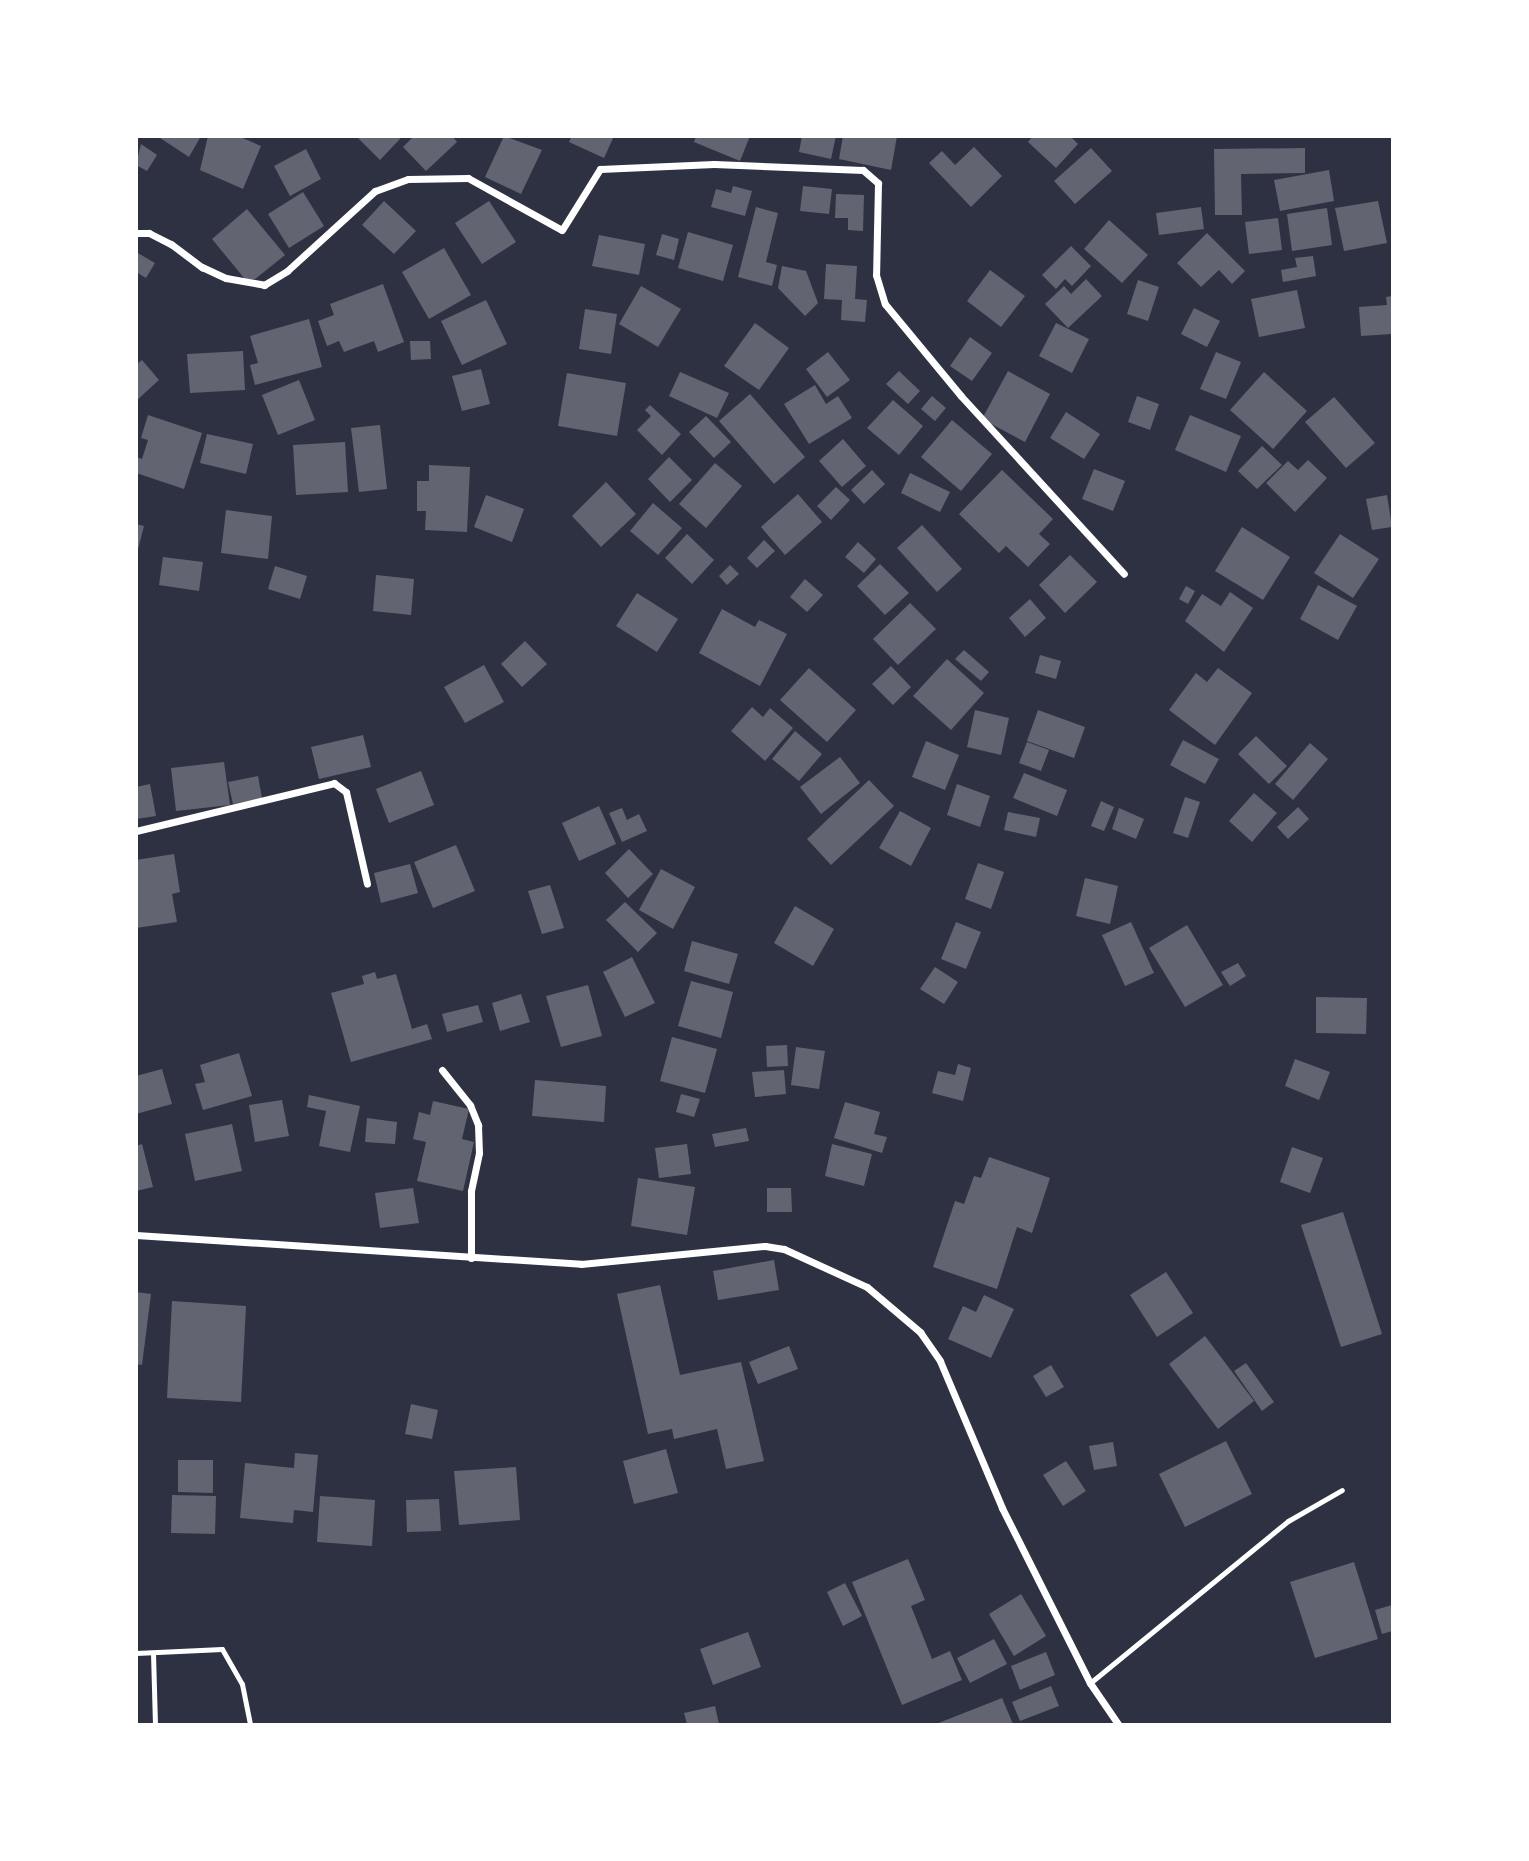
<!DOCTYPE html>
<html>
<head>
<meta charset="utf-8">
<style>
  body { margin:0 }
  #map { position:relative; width:1529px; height:1861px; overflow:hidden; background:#2d3142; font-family:"Noto Sans",sans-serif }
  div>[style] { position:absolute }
  .building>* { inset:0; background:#626471 }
  .service>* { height:5px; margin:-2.5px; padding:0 2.5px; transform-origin:2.5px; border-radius:2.5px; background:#fff }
  .minor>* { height:7px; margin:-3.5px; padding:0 3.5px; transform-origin:3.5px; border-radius:3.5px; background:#fff }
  span { translate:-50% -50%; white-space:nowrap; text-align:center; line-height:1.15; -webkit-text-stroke:7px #fff; paint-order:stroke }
  .frame { position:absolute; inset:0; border:138px solid #fff; pointer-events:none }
</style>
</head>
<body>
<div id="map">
  <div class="building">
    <i style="clip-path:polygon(157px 136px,201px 136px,189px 157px)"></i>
    <i style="clip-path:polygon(208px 136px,238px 136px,261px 146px,243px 189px,200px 170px)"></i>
    <i style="clip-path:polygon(356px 136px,398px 136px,400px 139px,380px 160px)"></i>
    <i style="clip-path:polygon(414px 136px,452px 136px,457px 142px,426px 171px,403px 147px)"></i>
    <i style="clip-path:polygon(504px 136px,542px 150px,521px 194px,485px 177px)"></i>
    <i style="clip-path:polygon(572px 136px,614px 136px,604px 158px,569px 142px)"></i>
    <i style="clip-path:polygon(696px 136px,750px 136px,740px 161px,694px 142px)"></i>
    <i style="clip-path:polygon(802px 136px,836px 136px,831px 159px,799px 152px)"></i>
    <i style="clip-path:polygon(843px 136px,897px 136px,891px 170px,839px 159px)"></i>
    <i style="clip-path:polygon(1033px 136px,1070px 136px,1078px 144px,1056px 168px,1028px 142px)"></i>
    <i style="clip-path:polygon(141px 144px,157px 155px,147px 171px,136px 165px)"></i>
    <i style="clip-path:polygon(974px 147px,1002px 176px,971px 207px,929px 163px,942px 151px,955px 165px)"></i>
    <i style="clip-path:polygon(1091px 148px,1112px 171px,1075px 204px,1054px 181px)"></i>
    <i style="clip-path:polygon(1305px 148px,1305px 173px,1241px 174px,1242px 215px,1215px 215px,1214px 149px)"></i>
    <i style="clip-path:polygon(306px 149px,321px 179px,290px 196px,274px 166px)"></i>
    <i style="clip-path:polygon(1329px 170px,1334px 201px,1280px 211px,1274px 180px)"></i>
    <i style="clip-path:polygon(733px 186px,752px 191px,745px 216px,711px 207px,716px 189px,731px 193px)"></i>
    <i style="clip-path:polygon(803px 186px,832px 189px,829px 214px,800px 211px)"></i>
    <i style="clip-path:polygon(303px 192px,324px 226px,289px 248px,268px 214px)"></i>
    <i style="clip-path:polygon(836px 194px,864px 195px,863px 231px,848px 230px,848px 218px,835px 218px)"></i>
    <i style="clip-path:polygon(384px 201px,416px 231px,394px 254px,362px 225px)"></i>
    <i style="clip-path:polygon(489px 201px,516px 242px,482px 264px,455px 223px)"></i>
    <i style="clip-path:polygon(1378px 201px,1387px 243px,1344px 251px,1335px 208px)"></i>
    <i style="clip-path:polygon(756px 207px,778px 213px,766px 262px,777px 265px,772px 286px,738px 277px)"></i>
    <i style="clip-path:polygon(1201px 207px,1204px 229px,1159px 235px,1156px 213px)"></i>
    <i style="clip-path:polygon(1327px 208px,1332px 245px,1292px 251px,1287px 214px)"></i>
    <i style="clip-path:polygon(247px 209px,285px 255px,249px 284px,212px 239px)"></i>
    <i style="clip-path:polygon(1278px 218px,1282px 250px,1249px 254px,1245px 222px)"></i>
    <i style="clip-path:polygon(1109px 220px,1148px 255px,1122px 283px,1084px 249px)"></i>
    <i style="clip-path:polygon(688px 232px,733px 245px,723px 281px,678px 268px)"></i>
    <i style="clip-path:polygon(1207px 233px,1245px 271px,1232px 284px,1219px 270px,1201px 287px,1177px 263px)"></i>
    <i style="clip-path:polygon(662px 234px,679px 239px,674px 260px,656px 255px)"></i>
    <i style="clip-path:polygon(599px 235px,645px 244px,639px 275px,592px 266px)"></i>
    <i style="clip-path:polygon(1071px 246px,1091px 266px,1072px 286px,1065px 279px,1056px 289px,1042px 275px)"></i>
    <i style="clip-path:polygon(444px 248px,471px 295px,429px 319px,402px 272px)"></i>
    <i style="clip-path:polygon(136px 252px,155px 263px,146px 278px,136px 272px)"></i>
    <i style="clip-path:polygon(1313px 256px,1316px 276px,1283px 282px,1281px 270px,1297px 267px,1295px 258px)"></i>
    <i style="clip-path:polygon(826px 264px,857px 266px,855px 299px,867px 300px,865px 322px,841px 320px,842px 300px,824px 299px)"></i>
    <i style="clip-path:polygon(782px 266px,806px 271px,818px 303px,805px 316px,778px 288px)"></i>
    <i style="clip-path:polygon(990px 270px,1025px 296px,1001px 327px,967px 301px)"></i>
    <i style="clip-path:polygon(1086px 279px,1102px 296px,1068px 328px,1045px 304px,1064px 286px,1071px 294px)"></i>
    <i style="clip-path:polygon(1138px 280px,1159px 287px,1148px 321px,1127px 314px)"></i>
    <i style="clip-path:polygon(383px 284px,404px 342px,378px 352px,374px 341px,344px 352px,339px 341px,327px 346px,318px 321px,334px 315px,330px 304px)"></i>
    <i style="clip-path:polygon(641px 286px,681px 309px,658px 347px,619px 324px)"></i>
    <i style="clip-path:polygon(1297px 290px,1305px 328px,1259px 337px,1251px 299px)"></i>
    <i style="clip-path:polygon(1392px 296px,1392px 334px,1361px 336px,1359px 307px,1387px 305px,1386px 297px)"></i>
    <i style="clip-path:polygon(486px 300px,507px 344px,462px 365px,441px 321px)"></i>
    <i style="clip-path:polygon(1194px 308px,1220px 321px,1207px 347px,1181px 334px)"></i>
    <i style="clip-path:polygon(585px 309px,617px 314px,611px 354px,579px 349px)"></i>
    <i style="clip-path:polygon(309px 319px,322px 367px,255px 385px,250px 365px,258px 363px,250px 336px)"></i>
    <i style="clip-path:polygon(755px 323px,789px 348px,759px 390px,724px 366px)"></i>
    <i style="clip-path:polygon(1056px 323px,1089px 339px,1072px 373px,1039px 356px)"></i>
    <i style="clip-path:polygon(970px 337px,992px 353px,972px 381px,950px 366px)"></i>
    <i style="clip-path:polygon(410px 341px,430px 341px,431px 359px,411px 360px)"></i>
    <i style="clip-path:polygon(243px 351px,245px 390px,190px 393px,187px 354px)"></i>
    <i style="clip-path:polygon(828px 352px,850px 380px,827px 397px,806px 369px)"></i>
    <i style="clip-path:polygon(1216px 352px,1241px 362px,1226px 399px,1200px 389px)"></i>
    <i style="clip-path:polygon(142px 360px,159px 380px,136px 401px,136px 365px)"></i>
    <i style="clip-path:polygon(481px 369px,490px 404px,462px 411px,452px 376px)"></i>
    <i style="clip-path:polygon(899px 371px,920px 391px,908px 404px,886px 384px)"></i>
    <i style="clip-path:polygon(1008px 371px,1050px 394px,1025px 442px,982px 419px)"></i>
    <i style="clip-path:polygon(680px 372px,729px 393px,717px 418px,669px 396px)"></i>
    <i style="clip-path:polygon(1264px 372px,1307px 411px,1273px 449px,1230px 410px)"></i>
    <i style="clip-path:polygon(567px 373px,626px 383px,617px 436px,558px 426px)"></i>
    <i style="clip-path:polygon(299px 380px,315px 420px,278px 435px,262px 395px)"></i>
    <i style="clip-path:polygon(815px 385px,826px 404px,838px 396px,852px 418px,809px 444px,784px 404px)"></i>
    <i style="clip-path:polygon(750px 394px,805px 457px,774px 484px,719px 421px)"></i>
    <i style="clip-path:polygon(932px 396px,946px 408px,935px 421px,921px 409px)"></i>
    <i style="clip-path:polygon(1137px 396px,1159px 404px,1150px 430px,1128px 422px)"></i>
    <i style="clip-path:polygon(1334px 397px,1375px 443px,1346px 468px,1305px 422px)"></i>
    <i style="clip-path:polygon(893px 400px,923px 426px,899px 455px,867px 428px)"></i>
    <i style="clip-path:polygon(650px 405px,681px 434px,662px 455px,637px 430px,651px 416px,645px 410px)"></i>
    <i style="clip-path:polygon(1066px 412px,1100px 434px,1084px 459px,1050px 438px)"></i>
    <i style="clip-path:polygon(148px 415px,202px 433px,184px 489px,136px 473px,136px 457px,142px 459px,148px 440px,141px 438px)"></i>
    <i style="clip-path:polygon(1190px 415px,1241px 436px,1226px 472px,1175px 450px)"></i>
    <i style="clip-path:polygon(706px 416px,731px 442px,714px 458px,689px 432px)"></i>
    <i style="clip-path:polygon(952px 420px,992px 454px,961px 491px,921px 457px)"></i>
    <i style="clip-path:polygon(380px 425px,387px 489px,359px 492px,351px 428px)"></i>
    <i style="clip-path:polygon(207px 434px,253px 444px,246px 474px,200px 463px)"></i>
    <i style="clip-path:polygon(843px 439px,866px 466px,842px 487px,819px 461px)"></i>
    <i style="clip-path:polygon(345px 442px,348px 492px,296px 495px,293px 445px)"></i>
    <i style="clip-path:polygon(1262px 446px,1282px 465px,1257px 489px,1238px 471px)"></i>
    <i style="clip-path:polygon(669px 457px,692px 480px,670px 502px,648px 479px)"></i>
    <i style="clip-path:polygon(1308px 460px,1327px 478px,1295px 512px,1266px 483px,1288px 461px,1298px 470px)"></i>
    <i style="clip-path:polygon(715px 463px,742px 486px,706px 528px,679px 504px)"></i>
    <i style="clip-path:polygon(429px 465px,470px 467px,467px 532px,425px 530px,426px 511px,417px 511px,417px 481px,429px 481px)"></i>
    <i style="clip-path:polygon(1094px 469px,1125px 481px,1113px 511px,1082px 499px)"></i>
    <i style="clip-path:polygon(872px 470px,885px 484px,864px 504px,851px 490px)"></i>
    <i style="clip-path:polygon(1002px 470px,1053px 519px,1039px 534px,1050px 544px,1028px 567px,1006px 546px,999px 553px,959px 514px)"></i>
    <i style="clip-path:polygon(910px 473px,950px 492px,940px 512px,901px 493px)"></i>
    <i style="clip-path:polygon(606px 482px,636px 514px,601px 547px,572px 516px)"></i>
    <i style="clip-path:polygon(836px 487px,850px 500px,831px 520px,817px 506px)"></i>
    <i style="clip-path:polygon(798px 494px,822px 522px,785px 555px,761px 527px)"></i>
    <i style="clip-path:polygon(486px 495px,524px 509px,512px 542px,474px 527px)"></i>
    <i style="clip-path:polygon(1387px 495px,1392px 527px,1372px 530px,1366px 499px)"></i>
    <i style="clip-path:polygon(653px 503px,682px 528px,658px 555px,630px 531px)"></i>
    <i style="clip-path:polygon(226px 510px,272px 516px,268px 559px,221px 553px)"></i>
    <i style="clip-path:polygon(136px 524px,144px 526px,137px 553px,136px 552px)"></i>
    <i style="clip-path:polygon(922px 525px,962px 569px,937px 592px,897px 548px)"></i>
    <i style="clip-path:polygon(1242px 527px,1290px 557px,1263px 600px,1215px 571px)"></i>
    <i style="clip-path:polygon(687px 534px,714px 560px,692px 584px,665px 558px)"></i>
    <i style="clip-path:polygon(1340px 534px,1379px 559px,1353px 598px,1314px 573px)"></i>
    <i style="clip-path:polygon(764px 540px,775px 551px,757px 568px,747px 558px)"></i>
    <i style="clip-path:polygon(858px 542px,876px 559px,864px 573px,845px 557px)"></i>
    <i style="clip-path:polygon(1070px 555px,1097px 582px,1065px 613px,1039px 585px)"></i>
    <i style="clip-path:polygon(163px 557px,203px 562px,199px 591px,159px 585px)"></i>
    <i style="clip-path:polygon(880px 564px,909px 593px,885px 615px,857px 586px)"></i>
    <i style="clip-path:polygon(730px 565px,739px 574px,727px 585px,719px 576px)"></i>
    <i style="clip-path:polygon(275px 566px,307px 576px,300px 599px,268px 589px)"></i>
    <i style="clip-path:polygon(376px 575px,414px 579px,411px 615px,373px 611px)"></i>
    <i style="clip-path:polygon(805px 579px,823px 595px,807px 612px,790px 597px)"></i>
    <i style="clip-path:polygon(1318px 585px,1357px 606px,1338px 640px,1300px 619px)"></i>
    <i style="clip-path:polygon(1186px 586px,1195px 591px,1188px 604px,1179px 599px)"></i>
    <i style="clip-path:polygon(1230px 592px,1253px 608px,1224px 652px,1185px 621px,1202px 594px,1221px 606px)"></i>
    <i style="clip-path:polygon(637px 593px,678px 619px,657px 652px,616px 626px)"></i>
    <i style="clip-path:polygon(1030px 599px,1046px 618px,1025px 637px,1009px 618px)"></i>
    <i style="clip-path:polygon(910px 603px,936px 629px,898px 665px,873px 639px)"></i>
    <i style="clip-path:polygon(722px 609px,755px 627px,759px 620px,787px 634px,760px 686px,699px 653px)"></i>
    <i style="clip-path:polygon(525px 641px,547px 664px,522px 687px,501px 664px)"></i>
    <i style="clip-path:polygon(964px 650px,989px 672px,981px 681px,955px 659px)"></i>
    <i style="clip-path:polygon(1040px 655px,1061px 661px,1056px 679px,1035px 673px)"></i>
    <i style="clip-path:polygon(947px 659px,984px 693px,951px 730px,913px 696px)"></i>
    <i style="clip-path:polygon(484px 665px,504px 702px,465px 723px,444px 687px)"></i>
    <i style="clip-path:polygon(891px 666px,911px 687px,893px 705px,872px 684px)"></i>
    <i style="clip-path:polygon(809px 668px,856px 710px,827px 742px,780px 700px)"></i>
    <i style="clip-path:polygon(1218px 668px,1252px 693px,1215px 745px,1169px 710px,1196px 673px,1207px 682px)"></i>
    <i style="clip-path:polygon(752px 707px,763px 717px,770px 708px,793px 728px,765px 761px,731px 731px)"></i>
    <i style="clip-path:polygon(975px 710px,1009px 718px,1001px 755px,967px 747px)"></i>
    <i style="clip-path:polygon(1038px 710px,1085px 727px,1074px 758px,1027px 741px)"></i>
    <i style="clip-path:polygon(795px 731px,822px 754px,799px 781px,772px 759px)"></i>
    <i style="clip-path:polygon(363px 735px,371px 767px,319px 779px,311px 747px)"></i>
    <i style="clip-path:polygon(1256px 736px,1287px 766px,1269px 784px,1238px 754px)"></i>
    <i style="clip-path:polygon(1183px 740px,1219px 759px,1205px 784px,1170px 765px)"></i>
    <i style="clip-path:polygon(926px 741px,959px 755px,945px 790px,912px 777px)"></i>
    <i style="clip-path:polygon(1027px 742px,1049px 750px,1041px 771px,1019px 763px)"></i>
    <i style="clip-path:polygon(1310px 743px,1328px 759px,1293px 800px,1275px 784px)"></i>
    <i style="clip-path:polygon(840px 757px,860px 783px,821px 814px,800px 787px)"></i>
    <i style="clip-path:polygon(224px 762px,230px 805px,176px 811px,171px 768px)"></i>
    <i style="clip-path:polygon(421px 771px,434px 805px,389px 823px,376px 789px)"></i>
    <i style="clip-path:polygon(1024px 773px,1067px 790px,1057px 816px,1013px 798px)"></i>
    <i style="clip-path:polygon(258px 776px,262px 798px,233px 804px,228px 782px)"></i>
    <i style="clip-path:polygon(869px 780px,894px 806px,831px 865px,807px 839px)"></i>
    <i style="clip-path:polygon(150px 784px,156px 816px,136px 819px,136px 787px)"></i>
    <i style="clip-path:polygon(957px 784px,990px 796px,980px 827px,947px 815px)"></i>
    <i style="clip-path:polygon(1254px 793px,1277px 813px,1252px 842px,1229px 821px)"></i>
    <i style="clip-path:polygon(1185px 797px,1200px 802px,1188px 838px,1173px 833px)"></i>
    <i style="clip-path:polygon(1101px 801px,1114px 807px,1104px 831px,1091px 826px)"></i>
    <i style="clip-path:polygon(599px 806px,616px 844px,579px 861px,562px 823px)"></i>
    <i style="clip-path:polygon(1298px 807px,1309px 819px,1288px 839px,1277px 827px)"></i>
    <i style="clip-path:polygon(622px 808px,627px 820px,639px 814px,647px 831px,622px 842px,609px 813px)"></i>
    <i style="clip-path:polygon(1119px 808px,1144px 819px,1136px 839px,1112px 829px)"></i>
    <i style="clip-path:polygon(900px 811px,931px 828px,911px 866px,879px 848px)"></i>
    <i style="clip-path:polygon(1008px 812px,1040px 818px,1036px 837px,1004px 830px)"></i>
    <i style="clip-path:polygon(456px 845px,475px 891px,433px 908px,414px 862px)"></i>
    <i style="clip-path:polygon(629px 849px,653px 874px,628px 898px,605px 873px)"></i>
    <i style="clip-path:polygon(174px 854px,180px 892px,172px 894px,177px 922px,136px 928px,136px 860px)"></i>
    <i style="clip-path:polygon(978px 863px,1004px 872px,991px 909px,965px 899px)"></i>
    <i style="clip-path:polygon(410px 864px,418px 893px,381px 903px,374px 873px)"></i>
    <i style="clip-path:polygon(661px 869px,695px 887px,673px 929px,639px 910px)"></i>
    <i style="clip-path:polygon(1085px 878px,1118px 886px,1110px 924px,1076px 916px)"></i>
    <i style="clip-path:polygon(550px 885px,564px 928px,542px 934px,528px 891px)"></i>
    <i style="clip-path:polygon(625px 902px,657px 933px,638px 952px,606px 920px)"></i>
    <i style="clip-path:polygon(795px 906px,834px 929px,813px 966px,774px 943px)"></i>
    <i style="clip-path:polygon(956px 922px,981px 932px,966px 969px,941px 959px)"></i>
    <i style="clip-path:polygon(1131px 922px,1154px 973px,1125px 986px,1102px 935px)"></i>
    <i style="clip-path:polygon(1187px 925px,1223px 985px,1185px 1007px,1149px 948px)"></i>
    <i style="clip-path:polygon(692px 941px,738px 954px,729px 984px,684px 971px)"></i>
    <i style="clip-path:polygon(632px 957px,655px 1003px,625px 1017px,603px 972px)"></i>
    <i style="clip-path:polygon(1238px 963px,1246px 976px,1230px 986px,1221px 972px)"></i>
    <i style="clip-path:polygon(935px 967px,958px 982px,944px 1004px,920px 989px)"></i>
    <i style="clip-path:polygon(375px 972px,377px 979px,396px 974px,412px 1029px,427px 1024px,432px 1039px,351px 1062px,331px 993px,364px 984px,362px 976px)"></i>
    <i style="clip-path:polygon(691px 981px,733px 992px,721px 1038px,678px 1026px)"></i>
    <i style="clip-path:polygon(588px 985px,602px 1036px,561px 1047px,546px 996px)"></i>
    <i style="clip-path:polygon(521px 994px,530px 1022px,500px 1031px,492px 1003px)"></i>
    <i style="clip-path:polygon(1316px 997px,1367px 998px,1366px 1034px,1316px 1033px)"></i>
    <i style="clip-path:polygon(478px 1005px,483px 1022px,447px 1032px,442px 1014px)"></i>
    <i style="clip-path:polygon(672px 1037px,717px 1049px,705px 1093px,660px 1081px)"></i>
    <i style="clip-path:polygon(787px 1045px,788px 1066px,767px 1067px,766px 1046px)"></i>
    <i style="clip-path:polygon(796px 1047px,825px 1051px,819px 1089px,791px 1085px)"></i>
    <i style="clip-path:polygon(239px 1053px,252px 1096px,203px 1110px,195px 1084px,205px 1082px,200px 1065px)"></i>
    <i style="clip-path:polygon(1295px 1059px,1330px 1072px,1319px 1100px,1285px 1086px)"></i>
    <i style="clip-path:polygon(958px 1064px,971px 1068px,963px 1101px,932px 1093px,938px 1071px,955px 1075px)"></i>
    <i style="clip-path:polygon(162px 1069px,172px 1104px,136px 1114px,136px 1076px)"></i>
    <i style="clip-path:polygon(784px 1070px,786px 1094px,755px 1097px,752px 1072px)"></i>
    <i style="clip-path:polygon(535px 1080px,606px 1086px,604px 1122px,532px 1116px)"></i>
    <i style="clip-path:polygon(681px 1094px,700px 1099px,694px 1117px,676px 1112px)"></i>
    <i style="clip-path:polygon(309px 1095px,360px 1106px,350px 1152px,319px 1146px,326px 1111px,307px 1107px)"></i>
    <i style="clip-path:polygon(282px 1100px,289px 1136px,255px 1142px,249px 1105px)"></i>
    <i style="clip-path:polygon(433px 1101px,469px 1109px,462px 1139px,474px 1142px,463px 1191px,417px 1181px,426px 1142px,413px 1139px,419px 1112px,430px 1115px)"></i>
    <i style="clip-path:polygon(845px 1102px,880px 1112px,874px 1134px,887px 1137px,882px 1153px,834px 1138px)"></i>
    <i style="clip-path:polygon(367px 1118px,397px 1122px,395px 1144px,365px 1142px)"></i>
    <i style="clip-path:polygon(232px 1124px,242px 1171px,195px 1181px,185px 1134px)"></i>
    <i style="clip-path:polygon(746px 1128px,749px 1141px,715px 1147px,712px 1134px)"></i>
    <i style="clip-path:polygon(142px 1144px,153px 1187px,136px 1191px,136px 1146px)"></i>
    <i style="clip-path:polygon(687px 1144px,691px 1174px,659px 1178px,655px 1148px)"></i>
    <i style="clip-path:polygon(832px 1144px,872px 1154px,864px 1186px,825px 1176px)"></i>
    <i style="clip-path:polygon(1292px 1147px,1323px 1158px,1310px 1193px,1280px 1182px)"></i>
    <i style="clip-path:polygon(989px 1157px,1050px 1178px,1032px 1233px,1017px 1227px,997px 1289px,933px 1267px,955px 1201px,964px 1204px,974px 1176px,981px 1178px)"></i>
    <i style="clip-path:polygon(638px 1178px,695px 1187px,687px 1235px,631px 1226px)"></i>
    <i style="clip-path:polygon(413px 1188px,419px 1223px,380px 1228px,375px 1193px)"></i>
    <i style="clip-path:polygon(767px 1188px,791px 1188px,792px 1212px,767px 1212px)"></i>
    <i style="clip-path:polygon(1343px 1212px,1382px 1334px,1341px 1347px,1301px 1225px)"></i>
    <i style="clip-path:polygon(774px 1260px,779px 1290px,718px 1300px,713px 1271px)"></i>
    <i style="clip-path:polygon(1166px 1272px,1193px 1313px,1157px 1337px,1130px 1295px)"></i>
    <i style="clip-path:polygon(660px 1285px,680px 1375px,741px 1362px,764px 1461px,726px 1469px,717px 1429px,674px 1439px,672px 1429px,648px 1434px,617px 1294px)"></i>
    <i style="clip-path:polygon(136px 1292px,151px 1294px,142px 1365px,136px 1364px)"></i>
    <i style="clip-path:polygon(984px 1295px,1014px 1309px,991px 1358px,948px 1339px,963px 1306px,976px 1312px)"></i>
    <i style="clip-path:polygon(172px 1301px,246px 1306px,241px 1402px,167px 1398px)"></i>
    <i style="clip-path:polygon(1205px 1336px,1254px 1401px,1218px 1429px,1169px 1364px)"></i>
    <i style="clip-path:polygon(789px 1346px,798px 1369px,758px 1384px,749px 1362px)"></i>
    <i style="clip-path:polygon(1246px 1363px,1274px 1402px,1262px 1411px,1234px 1371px)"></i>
    <i style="clip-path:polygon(1051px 1365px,1064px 1387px,1046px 1397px,1033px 1376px)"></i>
    <i style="clip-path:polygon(411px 1404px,438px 1410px,432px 1439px,405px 1434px)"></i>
    <i style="clip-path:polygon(1226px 1441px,1252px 1494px,1185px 1527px,1159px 1474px)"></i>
    <i style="clip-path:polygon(1113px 1442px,1117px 1466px,1094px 1470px,1089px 1446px)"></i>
    <i style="clip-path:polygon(666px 1449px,678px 1493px,634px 1504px,623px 1461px)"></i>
    <i style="clip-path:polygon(295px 1453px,318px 1455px,313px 1512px,294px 1510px,293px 1523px,240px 1518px,245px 1463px,294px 1468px)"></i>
    <i style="clip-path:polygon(178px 1460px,213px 1460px,213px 1493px,178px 1492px)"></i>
    <i style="clip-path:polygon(1066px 1461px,1086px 1491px,1063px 1506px,1043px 1475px)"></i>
    <i style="clip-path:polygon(516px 1467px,520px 1520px,459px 1525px,454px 1471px)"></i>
    <i style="clip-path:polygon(172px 1495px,216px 1496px,215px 1534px,171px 1533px)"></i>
    <i style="clip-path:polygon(320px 1496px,375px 1500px,372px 1546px,317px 1542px)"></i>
    <i style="clip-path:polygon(439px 1499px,441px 1531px,407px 1532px,406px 1500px)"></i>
    <i style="clip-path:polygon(908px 1559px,925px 1600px,911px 1606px,932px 1659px,950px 1651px,962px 1680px,902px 1705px,852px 1582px)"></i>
    <i style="clip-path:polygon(1354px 1562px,1378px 1639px,1315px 1658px,1290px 1582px)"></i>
    <i style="clip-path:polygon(845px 1583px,862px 1616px,843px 1626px,827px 1592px)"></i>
    <i style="clip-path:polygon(1021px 1594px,1046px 1636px,1014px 1656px,989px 1614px)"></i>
    <i style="clip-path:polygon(1392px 1605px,1392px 1631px,1382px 1634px,1375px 1610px)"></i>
    <i style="clip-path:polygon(748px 1632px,761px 1667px,713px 1685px,700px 1649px)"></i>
    <i style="clip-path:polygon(994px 1639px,1007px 1664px,970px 1683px,957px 1658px)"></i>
    <i style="clip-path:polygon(1046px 1652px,1055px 1675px,1020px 1690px,1011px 1666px)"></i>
    <i style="clip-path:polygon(1051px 1686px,1059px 1706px,1020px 1721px,1012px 1702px)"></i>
    <i style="clip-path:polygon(1002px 1698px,1013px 1724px,936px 1724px)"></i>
    <i style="clip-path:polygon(715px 1706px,719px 1724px,687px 1724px,684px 1713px)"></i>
  </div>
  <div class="service">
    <i style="left:136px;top:1653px;width:86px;rotate:-2.7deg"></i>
    <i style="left:222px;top:1649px;width:40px;rotate:60.3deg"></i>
    <i style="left:242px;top:1684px;width:41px;rotate:78.7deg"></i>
    <i style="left:153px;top:1653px;width:71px;rotate:88.4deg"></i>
    <i style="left:1090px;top:1683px;width:256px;rotate:-39.3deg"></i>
    <i style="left:1288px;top:1521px;width:62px;rotate:-29.9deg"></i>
  </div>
  <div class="minor">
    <i style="left:136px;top:233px;width:13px"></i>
    <i style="left:149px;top:233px;width:25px;rotate:27deg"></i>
    <i style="left:171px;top:244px;width:39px;rotate:37deg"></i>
    <i style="left:202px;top:267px;width:26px;rotate:25deg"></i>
    <i style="left:226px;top:278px;width:39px;rotate:10deg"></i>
    <i style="left:264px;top:285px;width:27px;rotate:-31deg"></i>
    <i style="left:287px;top:271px;width:119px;rotate:-42.3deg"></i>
    <i style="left:375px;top:191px;width:35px;rotate:-20deg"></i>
    <i style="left:408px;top:179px;width:60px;rotate:-1deg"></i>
    <i style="left:468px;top:178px;width:107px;rotate:29deg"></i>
    <i style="left:562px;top:230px;width:72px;rotate:-58.1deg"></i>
    <i style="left:600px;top:169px;width:114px;rotate:-2.5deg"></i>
    <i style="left:714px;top:164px;width:149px;rotate:2.3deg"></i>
    <i style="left:863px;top:170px;width:20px;rotate:41deg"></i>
    <i style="left:878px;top:183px;width:92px;rotate:91.2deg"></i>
    <i style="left:876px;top:275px;width:30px;rotate:73deg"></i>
    <i style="left:885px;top:304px;width:119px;rotate:50.4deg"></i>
    <i style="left:961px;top:396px;width:241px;rotate:47.5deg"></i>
    <i style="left:136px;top:831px;width:204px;rotate:-13.6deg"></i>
    <i style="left:334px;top:783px;width:15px;rotate:37deg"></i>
    <i style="left:346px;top:792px;width:94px;rotate:77.1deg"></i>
    <i style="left:442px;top:1070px;width:45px;rotate:51.3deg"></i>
    <i style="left:470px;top:1105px;width:22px;rotate:68deg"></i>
    <i style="left:478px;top:1125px;width:28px;rotate:88deg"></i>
    <i style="left:479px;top:1153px;width:39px;rotate:102deg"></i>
    <i style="left:471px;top:1191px;width:67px;rotate:90deg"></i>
    <i style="left:136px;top:1235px;width:446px;rotate:3.7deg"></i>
    <i style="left:581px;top:1264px;width:185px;rotate:-5.6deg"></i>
    <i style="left:765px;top:1246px;width:19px;rotate:9deg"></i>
    <i style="left:784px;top:1249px;width:91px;rotate:24.6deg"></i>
    <i style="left:867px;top:1287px;width:70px;rotate:40.3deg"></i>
    <i style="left:920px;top:1332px;width:35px;rotate:55deg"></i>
    <i style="left:940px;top:1361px;width:160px;rotate:67.1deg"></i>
    <i style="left:1002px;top:1508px;width:196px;rotate:63.3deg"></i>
    <i style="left:1090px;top:1683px;width:50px;rotate:55.7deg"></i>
  </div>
  <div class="frame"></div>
</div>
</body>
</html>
